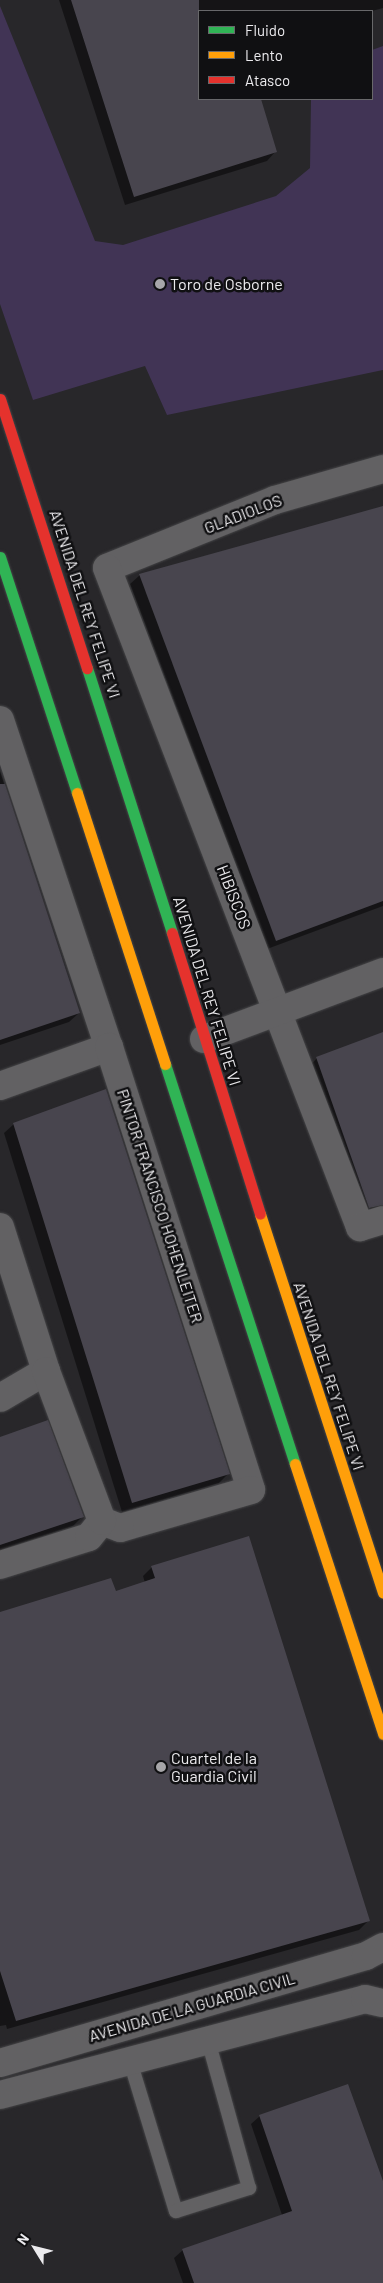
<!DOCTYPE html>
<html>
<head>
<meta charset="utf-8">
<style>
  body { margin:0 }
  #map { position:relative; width:383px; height:2283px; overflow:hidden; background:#28272a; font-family:Barlow,sans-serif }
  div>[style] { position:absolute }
  .green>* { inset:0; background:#413455 }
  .shadow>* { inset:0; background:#0007 }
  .building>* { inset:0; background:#48454e }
  .roads { filter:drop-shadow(0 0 1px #454547) drop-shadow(0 0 1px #454547) }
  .lane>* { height:14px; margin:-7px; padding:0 7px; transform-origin:7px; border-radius:7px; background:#626163 }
  .street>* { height:28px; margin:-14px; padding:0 14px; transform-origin:14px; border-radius:14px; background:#626163 }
  .fast>* { height:11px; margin:-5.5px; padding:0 5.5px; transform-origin:5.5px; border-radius:5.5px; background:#30b455 }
  .slow>* { height:11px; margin:-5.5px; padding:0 5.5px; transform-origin:5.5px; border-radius:5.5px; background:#ff9f0a }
  .jam>* { height:11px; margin:-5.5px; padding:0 5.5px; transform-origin:5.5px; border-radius:5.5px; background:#e5322d }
  .dots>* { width:14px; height:14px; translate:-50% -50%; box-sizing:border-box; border:2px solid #101012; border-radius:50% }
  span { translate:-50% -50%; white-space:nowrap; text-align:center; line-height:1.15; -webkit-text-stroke:5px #101012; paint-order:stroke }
  .poi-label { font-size:16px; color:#ecebee }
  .left { translate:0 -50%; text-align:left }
  .street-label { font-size:16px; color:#ecebee }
  .legend { position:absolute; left:198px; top:10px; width:175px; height:90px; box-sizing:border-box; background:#101012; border:1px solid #68686a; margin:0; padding:6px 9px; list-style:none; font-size:15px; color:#ecebee }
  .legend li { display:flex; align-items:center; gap:10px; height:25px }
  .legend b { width:25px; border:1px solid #68686a }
  .north { position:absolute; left:10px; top:2223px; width:50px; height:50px; -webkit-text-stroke:4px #101012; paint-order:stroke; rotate:306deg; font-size:14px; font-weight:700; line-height:20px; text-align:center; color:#ecebee }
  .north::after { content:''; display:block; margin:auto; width:18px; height:22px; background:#ecebee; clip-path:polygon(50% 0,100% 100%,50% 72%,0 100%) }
</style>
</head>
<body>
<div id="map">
  <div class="green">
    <i style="clip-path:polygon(0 6px,95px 241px,123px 245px,276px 196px,310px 168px,311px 99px,372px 99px,372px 50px,383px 46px,383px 370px,167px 415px,145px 366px,33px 400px,0 304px)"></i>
  </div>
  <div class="shadow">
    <i style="clip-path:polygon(59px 0,383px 0,383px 8px,372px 11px,199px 11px,199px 99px,259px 99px,276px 151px,267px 161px,125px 205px)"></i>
    <i style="clip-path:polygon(383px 507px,383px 906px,267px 949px,130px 584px,140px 575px)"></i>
    <i style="clip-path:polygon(0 771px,79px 1013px,69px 1022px,0 1045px)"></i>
    <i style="clip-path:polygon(383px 1033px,383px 1206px,359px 1213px,308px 1068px,317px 1058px)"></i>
    <i style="clip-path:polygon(14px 1124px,228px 1474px,219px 1483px,122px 1512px,4px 1133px)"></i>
    <i style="clip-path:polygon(0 1438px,82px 1517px,73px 1526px,0 1550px)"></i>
    <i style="clip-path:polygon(152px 1567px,368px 1921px,359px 1930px,7px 2029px,6px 2025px,0 2026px,0 1614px,115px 1593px,145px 1583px,143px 1576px)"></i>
    <i style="clip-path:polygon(260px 2116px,383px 2183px,383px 2283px,183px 2283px,174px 2258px,183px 2250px,282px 2215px,251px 2124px)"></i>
  </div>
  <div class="building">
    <i style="clip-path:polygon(71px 0,199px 0,199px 99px,261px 99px,277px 152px,134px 197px)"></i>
    <i style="clip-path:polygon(383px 506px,383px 901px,276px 941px,139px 574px)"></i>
    <i style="clip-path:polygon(0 784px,5px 784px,80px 1013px,0 1040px)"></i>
    <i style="clip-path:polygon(383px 1032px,383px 1205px,369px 1208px,316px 1057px)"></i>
    <i style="clip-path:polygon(106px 1089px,230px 1474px,132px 1503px,13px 1123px)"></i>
    <i style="clip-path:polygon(48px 1420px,84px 1517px,0 1545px,0 1437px)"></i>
    <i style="clip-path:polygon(249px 1536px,370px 1921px,16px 2021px,0 1971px,0 1612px,111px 1578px,116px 1591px,155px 1578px,151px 1566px)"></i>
    <i style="clip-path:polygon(348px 2084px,383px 2181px,383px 2283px,194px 2283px,182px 2249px,292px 2211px,259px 2115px)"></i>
  </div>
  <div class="roads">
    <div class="lane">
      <i style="left:130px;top:2061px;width:157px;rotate:73deg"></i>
      <i style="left:176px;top:2211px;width:77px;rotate:-17.5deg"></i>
      <i style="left:249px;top:2188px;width:154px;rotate:-105.5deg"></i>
    </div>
    <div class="street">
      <i style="left:383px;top:469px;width:112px;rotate:164deg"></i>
      <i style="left:275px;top:500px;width:181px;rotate:158deg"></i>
      <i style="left:107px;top:568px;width:706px;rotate:69deg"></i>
      <i style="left:360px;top:1227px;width:24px;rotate:-17deg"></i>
      <i style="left:0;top:720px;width:345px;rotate:71.6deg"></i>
      <i style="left:204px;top:1039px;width:191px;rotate:-20.5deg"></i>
      <i style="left:0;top:1086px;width:116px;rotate:-19.7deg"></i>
      <i style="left:109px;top:1047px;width:465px;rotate:72.2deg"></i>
      <i style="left:251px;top:1490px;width:136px;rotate:163.8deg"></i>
      <i style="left:120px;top:1528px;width:19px;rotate:-159deg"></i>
      <i style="left:0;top:1227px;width:151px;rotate:72.3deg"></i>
      <i style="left:46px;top:1371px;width:53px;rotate:149.6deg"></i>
      <i style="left:0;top:1565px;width:93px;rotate:-17.5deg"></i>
      <i style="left:89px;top:1537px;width:21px;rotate:-51deg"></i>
      <i style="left:102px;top:1521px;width:160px;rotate:-110.5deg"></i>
      <i style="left:0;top:2063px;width:381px;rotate:-16.3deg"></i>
      <i style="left:366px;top:1956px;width:19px;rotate:-28deg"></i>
      <i style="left:0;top:2095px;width:377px;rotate:-14.7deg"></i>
      <i style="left:365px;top:1999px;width:18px;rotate:13deg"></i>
    </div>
    <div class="fast">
      <i style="left:0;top:557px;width:248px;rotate:71.9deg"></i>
      <i style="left:87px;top:668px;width:278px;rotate:72.2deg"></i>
      <i style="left:165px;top:1064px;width:421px;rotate:72deg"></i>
    </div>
    <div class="slow">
      <i style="left:77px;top:793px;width:285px;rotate:72deg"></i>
      <i style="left:260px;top:1214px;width:398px;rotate:72deg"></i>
      <i style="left:295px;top:1464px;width:284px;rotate:71.9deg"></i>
    </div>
    <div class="jam">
      <i style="left:0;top:399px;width:283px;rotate:72.1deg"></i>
      <i style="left:172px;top:933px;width:294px;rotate:72.6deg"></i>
    </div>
  </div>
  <div class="dots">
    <i style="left:160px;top:284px;background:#a7a6a9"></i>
    <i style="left:161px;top:1767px;background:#a7a6a9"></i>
  </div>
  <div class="poi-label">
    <span class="left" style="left:170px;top:284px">Toro de Osborne</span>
    <span class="left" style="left:171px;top:1767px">Cuartel de la<br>Guardia Civil</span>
  </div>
  <div class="street-label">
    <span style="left:243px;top:514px;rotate:-21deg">GLADIOLOS</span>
    <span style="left:85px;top:604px;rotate:72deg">AVENIDA DEL REY FELIPE VI</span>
    <span style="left:234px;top:897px;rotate:69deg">HIBISCOS</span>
    <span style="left:207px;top:991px;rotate:73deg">AVENIDA DEL REY FELIPE VI</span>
    <span style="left:160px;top:1206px;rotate:72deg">PINTOR FRANCISCO HOHENLEITER</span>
    <span style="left:329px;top:1376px;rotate:72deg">AVENIDA DEL REY FELIPE VI</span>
    <span style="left:192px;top:2007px;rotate:-16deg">AVENIDA DE LA GUARDIA CIVIL</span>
  </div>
  <ul class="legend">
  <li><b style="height:6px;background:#30b455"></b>Fluido</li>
  <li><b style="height:6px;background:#ff9f0a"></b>Lento</li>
  <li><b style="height:6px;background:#e5322d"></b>Atasco</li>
  </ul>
  <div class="north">N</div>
</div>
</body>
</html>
